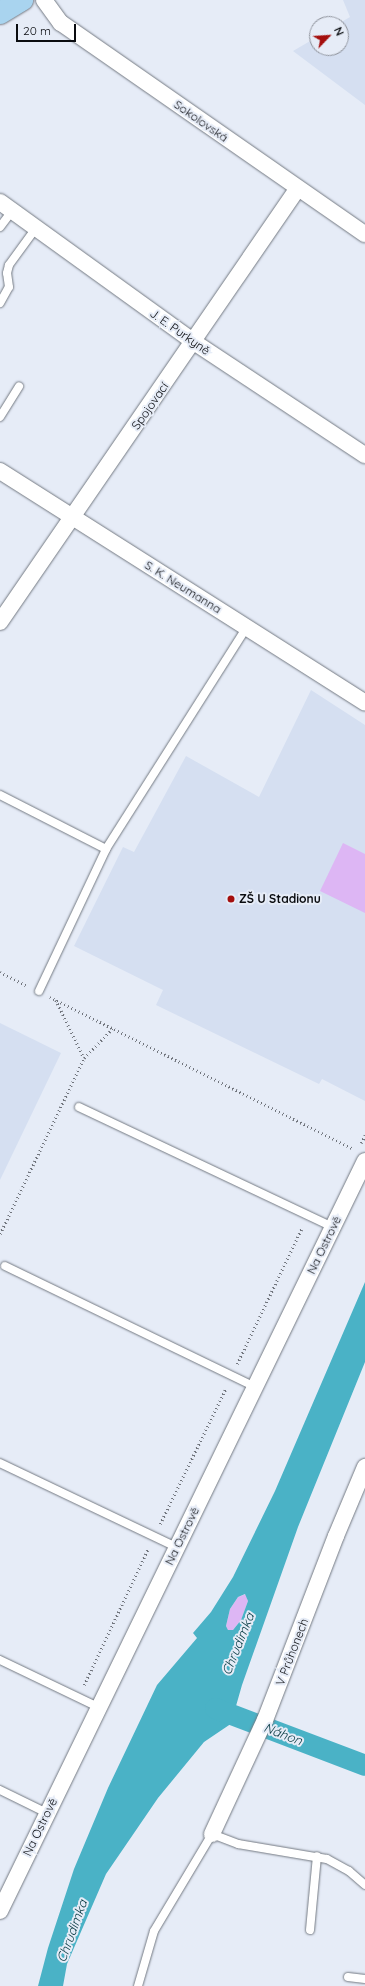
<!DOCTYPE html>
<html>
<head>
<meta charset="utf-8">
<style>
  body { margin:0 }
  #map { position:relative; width:365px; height:1986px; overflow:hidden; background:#e6ecf7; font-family:Quicksand,sans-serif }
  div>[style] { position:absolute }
  .built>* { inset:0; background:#d5dff1 }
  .green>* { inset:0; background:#ddb6f4 }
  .water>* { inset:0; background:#4ab2c6 }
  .canal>* { height:21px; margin:-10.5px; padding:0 10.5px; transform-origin:10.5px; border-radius:10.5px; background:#4ab2c6 }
  .path>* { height:2.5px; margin-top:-1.25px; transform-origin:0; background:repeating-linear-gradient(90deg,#71757d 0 1px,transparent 0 4px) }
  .roads { filter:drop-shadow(0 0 1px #737982) drop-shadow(0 0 1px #737982) }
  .service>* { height:8px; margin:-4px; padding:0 4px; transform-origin:4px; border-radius:4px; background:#fff }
  .minor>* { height:16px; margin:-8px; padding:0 8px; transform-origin:8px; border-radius:8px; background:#fff }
  .primary>* { height:22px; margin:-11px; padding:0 11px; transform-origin:11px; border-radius:11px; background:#a9d4ef }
  .dots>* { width:11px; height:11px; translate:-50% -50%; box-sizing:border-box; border:2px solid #e6ecf7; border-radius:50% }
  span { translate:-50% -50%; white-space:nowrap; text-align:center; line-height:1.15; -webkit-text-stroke:4px #e6ecf7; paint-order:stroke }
  .street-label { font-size:12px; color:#0a0c10 }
  .poi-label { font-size:12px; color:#0a0c10; font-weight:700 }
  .left { translate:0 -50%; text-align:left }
  .water-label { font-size:13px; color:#063941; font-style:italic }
  .north { position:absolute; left:309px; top:16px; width:40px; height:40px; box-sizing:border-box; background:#e6ecf7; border:1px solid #8e929b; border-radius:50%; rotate:65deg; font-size:11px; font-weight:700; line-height:16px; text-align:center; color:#0a0c10 }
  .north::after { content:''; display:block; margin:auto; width:14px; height:18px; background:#a40e0d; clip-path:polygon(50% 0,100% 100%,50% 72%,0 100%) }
  .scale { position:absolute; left:16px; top:24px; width:60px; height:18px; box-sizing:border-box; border:2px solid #0a0c10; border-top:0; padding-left:5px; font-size:12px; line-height:14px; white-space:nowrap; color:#0a0c10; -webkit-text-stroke:3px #e6ecf7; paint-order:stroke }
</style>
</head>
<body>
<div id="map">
  <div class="built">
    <i style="clip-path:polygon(343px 0,365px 0,365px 105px,293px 51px,317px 37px,317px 48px,341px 48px,341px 24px,338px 24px,350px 17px)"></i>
    <i style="clip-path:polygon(311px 690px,365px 725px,365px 1101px,322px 1079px,319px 1084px,156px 1005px,163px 990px,74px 946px,123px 847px,134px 852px,186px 756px,259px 797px)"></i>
    <i style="clip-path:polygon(0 1023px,61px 1053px,0 1180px)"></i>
  </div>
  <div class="green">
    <i style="clip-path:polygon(343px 843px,365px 854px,365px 913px,320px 891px)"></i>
    <i style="clip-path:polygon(246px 1594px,248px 1601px,241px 1620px,233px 1630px,228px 1630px,226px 1626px,230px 1609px,238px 1597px)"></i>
  </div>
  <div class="water">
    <i style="clip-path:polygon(evenodd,365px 1282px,365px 1362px,298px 1527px,242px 1685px,236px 1706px,241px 1717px,204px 1742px,158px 1798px,106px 1874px,67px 1964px,63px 1986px,38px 1986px,48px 1948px,74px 1869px,108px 1788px,157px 1685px,197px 1638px,193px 1633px,211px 1612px,233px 1577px,275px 1491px,365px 1282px,245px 1594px,248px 1601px,241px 1620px,233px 1630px,228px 1630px,226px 1626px,230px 1609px,238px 1597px,245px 1594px)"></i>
  </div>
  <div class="canal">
    <i style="left:215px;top:1708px;width:160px;rotate:20.8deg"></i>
  </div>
  <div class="path">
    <i style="left:0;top:972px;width:29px;rotate:27deg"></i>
    <i style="left:50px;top:997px;width:339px;rotate:26.6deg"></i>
    <i style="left:56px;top:1000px;width:64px;rotate:64.2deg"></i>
    <i style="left:361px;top:1143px;width:9px;rotate:-63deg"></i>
    <i style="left:0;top:1234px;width:195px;rotate:-64.5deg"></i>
    <i style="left:84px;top:1058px;width:42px;rotate:-46deg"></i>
    <i style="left:237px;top:1364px;width:151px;rotate:-64.5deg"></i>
    <i style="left:160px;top:1524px;width:151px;rotate:-64.1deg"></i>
    <i style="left:84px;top:1685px;width:150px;rotate:-64.8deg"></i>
  </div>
  <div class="roads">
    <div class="service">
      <i style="left:0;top:227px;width:20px;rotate:-53deg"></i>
      <i style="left:0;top:303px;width:18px;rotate:-61deg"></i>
      <i style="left:9px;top:287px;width:14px;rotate:-98deg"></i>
      <i style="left:7px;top:273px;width:8px;rotate:-76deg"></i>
      <i style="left:9px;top:265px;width:46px;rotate:-53.9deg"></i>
      <i style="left:0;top:417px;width:36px;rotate:-58deg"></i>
      <i style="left:0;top:795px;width:119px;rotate:27deg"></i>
      <i style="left:106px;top:849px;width:262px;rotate:-57.6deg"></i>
      <i style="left:39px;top:991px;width:157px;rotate:-64.7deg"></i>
      <i style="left:79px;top:1107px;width:281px;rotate:25.3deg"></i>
      <i style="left:5px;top:1266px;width:278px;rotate:25.8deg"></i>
      <i style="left:0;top:1463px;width:195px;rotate:25.5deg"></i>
      <i style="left:0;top:1660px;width:109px;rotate:25.6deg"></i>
      <i style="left:0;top:1790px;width:52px;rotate:26.1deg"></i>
      <i style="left:310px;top:1930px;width:74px;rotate:-84.6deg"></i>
      <i style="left:348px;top:1977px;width:17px;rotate:7deg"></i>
      <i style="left:138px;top:1986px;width:57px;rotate:-73.8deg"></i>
      <i style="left:154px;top:1931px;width:113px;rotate:-59.1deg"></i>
      <i style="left:212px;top:1834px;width:28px;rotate:21deg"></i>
      <i style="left:238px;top:1844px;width:90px;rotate:9.6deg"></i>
      <i style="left:327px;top:1859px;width:25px;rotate:29deg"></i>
      <i style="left:349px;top:1871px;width:21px;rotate:41deg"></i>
    </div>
    <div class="minor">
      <i style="left:44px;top:0;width:29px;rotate:54deg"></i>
      <i style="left:61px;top:23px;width:370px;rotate:34.8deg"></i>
      <i style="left:0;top:202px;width:239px;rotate:35.8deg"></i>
      <i style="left:194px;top:342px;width:205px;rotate:33.5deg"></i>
      <i style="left:0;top:471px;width:432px;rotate:32.4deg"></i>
      <i style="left:0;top:622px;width:526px;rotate:-55.53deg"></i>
      <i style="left:212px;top:1834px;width:126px;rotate:-65.1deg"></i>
      <i style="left:265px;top:1720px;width:197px;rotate:-68.9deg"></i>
      <i style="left:336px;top:1536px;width:75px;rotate:-67.2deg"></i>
      <i style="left:0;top:1911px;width:834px;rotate:-64.05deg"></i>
    </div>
    <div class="primary">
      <i style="left:0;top:13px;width:26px;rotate:-31deg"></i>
    </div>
  </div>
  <div class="dots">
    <i style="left:231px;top:899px;background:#a40e0d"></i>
  </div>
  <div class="street-label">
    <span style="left:201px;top:121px;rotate:35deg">Sokolovská</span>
    <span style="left:180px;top:332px;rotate:35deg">J. E. Purkyně</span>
    <span style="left:150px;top:406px;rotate:-55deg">Spojovací</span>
    <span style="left:183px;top:587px;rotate:32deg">S. K. Neumanna</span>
    <span style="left:324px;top:1245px;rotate:-64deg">Na Ostrově</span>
    <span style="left:182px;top:1536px;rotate:-64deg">Na Ostrově</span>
    <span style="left:292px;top:1652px;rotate:-69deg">V Průhonech</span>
    <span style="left:40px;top:1827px;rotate:-64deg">Na Ostrově</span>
  </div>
  <div class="poi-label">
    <span class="left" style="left:239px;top:899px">ZŠ U Stadionu</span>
  </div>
  <div class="water-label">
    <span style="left:238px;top:1644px;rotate:-68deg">Chrudimka</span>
    <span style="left:283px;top:1734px;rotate:21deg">Náhon</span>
    <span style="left:72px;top:1931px;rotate:-70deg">Chrudimka</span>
  </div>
  <div class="north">N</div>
  <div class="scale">20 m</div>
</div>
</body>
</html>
